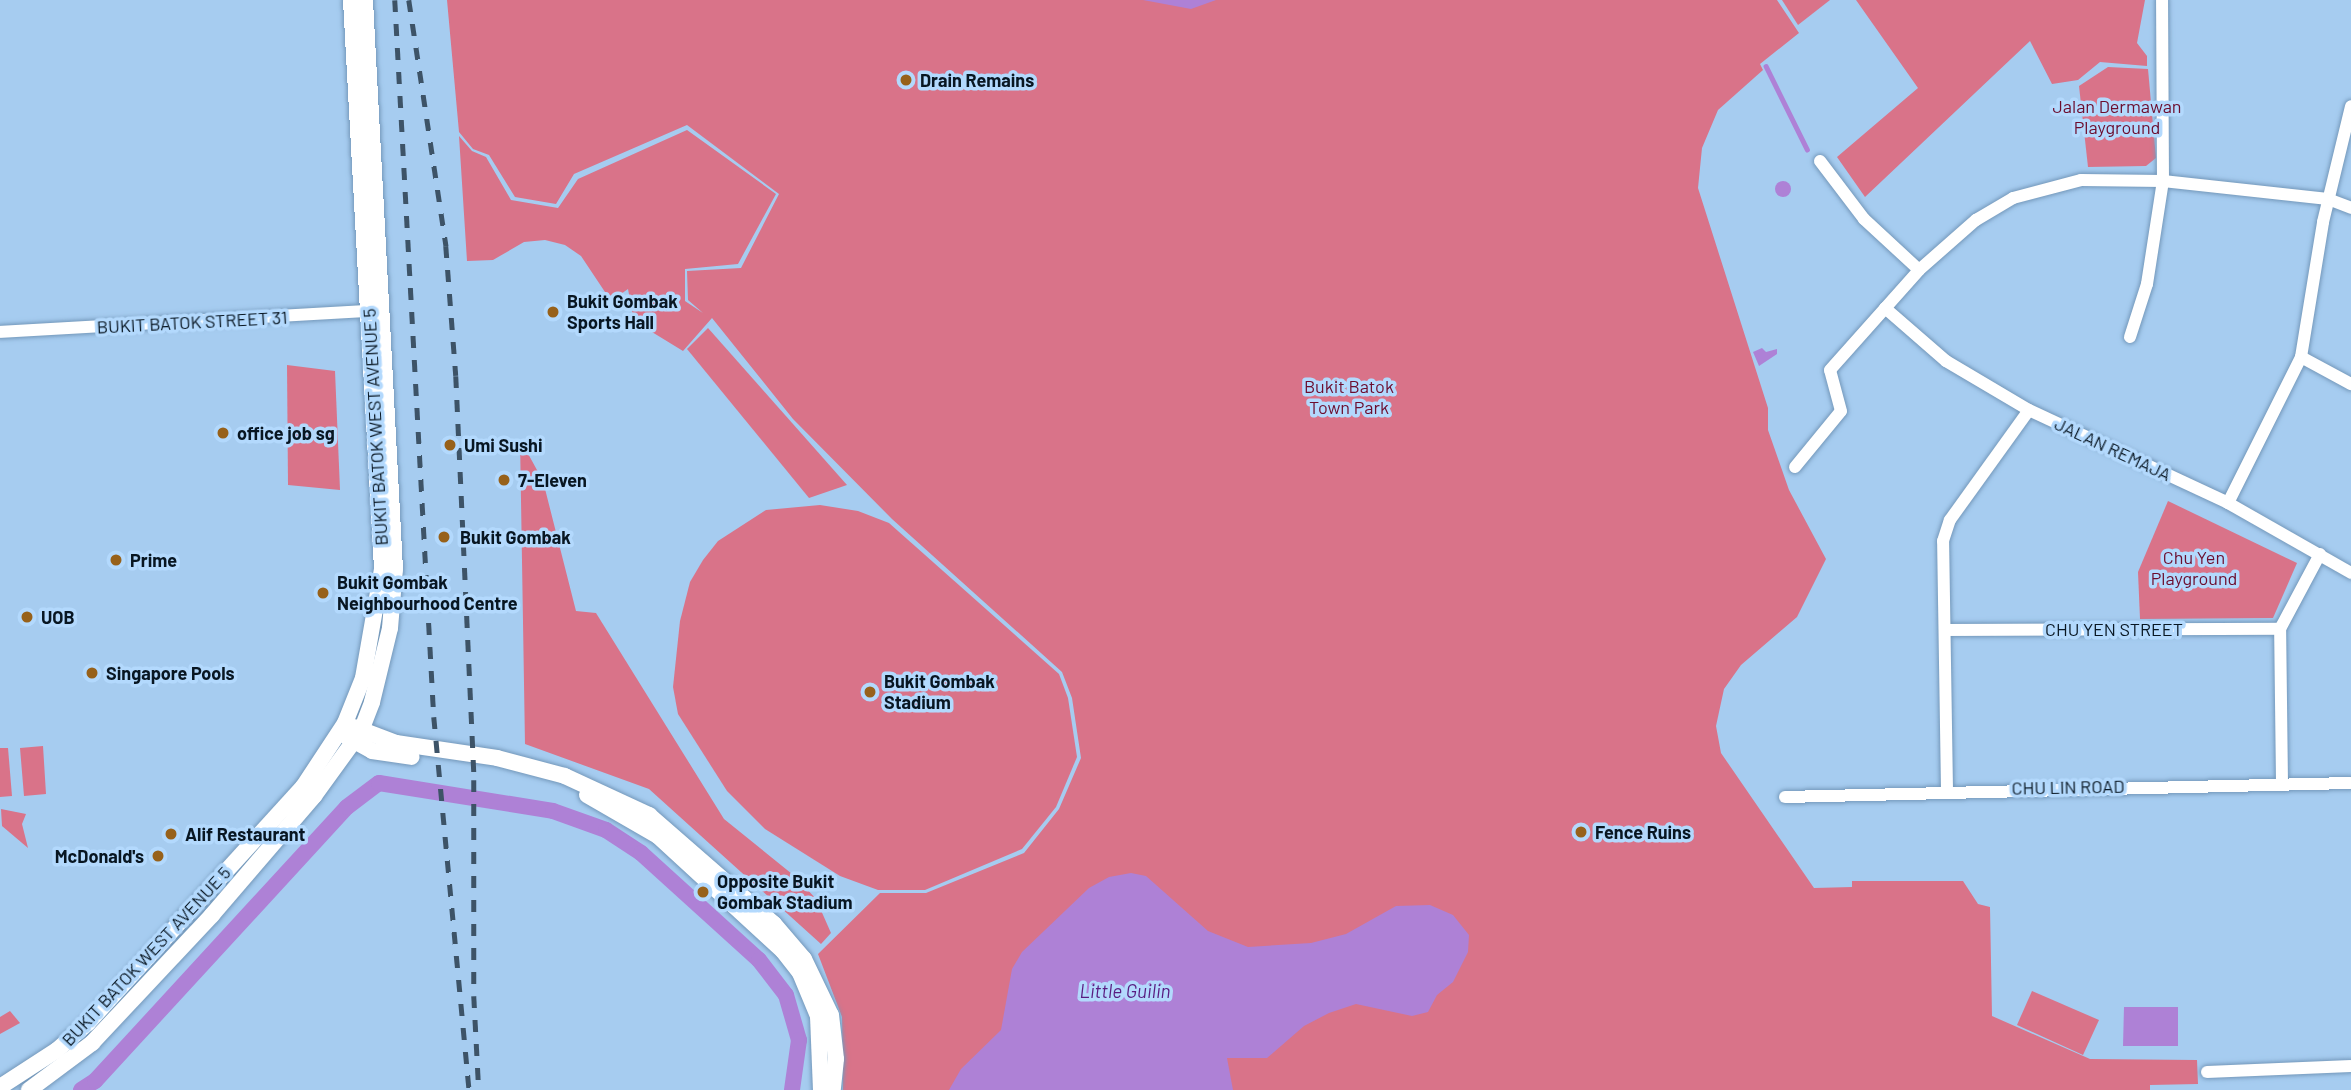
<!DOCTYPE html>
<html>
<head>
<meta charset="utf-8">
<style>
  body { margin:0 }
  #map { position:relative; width:2351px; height:1090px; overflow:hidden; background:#a6ccf0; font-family:Barlow,sans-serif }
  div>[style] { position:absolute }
  .green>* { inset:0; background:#d97389 }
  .water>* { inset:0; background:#ae81d6 }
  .round { border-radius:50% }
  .stream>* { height:4.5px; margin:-2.25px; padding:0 2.25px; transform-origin:2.25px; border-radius:2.25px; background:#ae81d6 }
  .canal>* { height:16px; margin:-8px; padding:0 8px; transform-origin:8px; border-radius:8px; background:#ae81d6 }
  .roads { filter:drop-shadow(0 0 2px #7498ba) drop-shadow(0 0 2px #7498ba) }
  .minor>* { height:12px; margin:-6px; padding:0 6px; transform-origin:6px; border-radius:6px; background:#fff }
  .tertiary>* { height:16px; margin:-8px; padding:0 8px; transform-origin:8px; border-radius:8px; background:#fff }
  .rail>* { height:4.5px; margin-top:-2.25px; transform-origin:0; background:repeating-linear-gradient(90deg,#3d5367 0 12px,transparent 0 24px) }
  .dots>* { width:19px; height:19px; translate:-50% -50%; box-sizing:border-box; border:4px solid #b3d9fd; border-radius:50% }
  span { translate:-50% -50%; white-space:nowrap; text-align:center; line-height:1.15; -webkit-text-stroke:7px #b3d9fd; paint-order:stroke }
  .poi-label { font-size:18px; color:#081622; font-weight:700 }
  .left { translate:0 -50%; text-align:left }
  .right { translate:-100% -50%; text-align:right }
  .park-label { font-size:18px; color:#6c0d2e }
  .street-label { font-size:18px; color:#081622 }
  .water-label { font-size:19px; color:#591c81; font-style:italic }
</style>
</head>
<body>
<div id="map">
  <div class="green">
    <i style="clip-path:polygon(447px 0,1777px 0,1799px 33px,1760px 64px,1763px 70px,1718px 110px,1702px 148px,1698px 188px,1768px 408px,1768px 430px,1789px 490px,1826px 559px,1797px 617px,1741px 665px,1724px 689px,1716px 726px,1721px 753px,1814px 888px,1852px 887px,1852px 881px,1963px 881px,1978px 904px,1990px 907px,1992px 1016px,2090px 1059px,2197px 1060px,2198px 1084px,2150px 1085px,2150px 1090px,843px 1090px,842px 1017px,818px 954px,880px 893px,926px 893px,1024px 853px,1059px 809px,1081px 758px,1072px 698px,1062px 672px,892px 519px,793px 419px,712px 318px,683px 351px,634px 321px,628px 289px,611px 301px,581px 256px,565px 245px,545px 240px,524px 242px,493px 260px,467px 261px,459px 136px,472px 151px,486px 157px,511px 200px,558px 208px,578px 179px,687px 130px,776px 194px,738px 264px,685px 269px,685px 301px,703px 313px,688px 300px,687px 271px,741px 268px,779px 194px,687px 125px,574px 174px,556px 204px,515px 197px,489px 155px,473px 149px,459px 132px)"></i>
    <i style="clip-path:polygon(1782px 0,1830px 0,1798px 25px)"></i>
    <i style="clip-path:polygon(1856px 0,2145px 0,2137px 43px,2147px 56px,2147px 66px,2100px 62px,2078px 80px,2052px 84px,2030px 41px,1865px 197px,1837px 157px,1918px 88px)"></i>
    <i style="clip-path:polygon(2108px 67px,2148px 69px,2156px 158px,2146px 166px,2088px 167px,2079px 86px)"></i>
    <i style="clip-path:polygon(708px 328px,847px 485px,809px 498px,687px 349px)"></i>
    <i style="clip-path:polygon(287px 365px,335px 371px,340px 490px,288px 485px)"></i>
    <i style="clip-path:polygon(520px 439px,543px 481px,576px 611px,596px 613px,724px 819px,797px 878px,816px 899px,831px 933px,821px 944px,649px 789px,525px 744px)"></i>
    <i style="clip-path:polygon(2168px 501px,2297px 563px,2273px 618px,2140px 619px,2138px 572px)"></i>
    <i style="clip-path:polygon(820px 505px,858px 511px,889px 523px,1059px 674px,1068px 698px,1077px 757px,1056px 807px,1022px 849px,925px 890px,878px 890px,840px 876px,765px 829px,727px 791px,678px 714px,673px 687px,680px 621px,690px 582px,703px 560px,718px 541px,766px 510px)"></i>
    <i style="clip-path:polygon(43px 746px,46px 794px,24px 796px,20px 748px)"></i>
    <i style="clip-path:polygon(0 748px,8px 748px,12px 796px,0 797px)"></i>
    <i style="clip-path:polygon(1px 809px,26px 814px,22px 824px,28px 848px,2px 826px)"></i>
    <i style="clip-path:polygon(2032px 991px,2099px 1020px,2083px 1055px,2017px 1025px)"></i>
    <i style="clip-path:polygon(10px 1011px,20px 1023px,0 1034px,0 1017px)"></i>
  </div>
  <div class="water">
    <i style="clip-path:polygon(1143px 0,1216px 0,1191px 9px)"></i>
    <i class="round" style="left:1775px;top:181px;width:16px;height:16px"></i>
    <i style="clip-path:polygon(1762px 348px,1766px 352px,1777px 349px,1777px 354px,1759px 366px,1753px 352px)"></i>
    <i style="clip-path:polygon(1131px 873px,1146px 876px,1208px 931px,1248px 947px,1311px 943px,1346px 934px,1396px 906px,1430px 905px,1453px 915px,1469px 935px,1468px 952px,1453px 982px,1437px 995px,1428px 1012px,1412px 1016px,1356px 1004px,1329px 1013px,1304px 1026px,1267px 1058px,1227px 1058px,1233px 1090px,949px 1090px,961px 1069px,1001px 1030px,1012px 969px,1022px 952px,1089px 888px,1109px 877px)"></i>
    <i style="clip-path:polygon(2124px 1007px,2178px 1007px,2178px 1046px,2123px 1046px)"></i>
  </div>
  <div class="stream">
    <i style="left:1766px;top:66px;width:93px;rotate:63.7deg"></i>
  </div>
  <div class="canal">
    <i style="left:81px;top:1090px;width:17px;rotate:-33deg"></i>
    <i style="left:95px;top:1081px;width:372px;rotate:-47.4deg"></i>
    <i style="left:347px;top:807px;width:40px;rotate:-37deg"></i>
    <i style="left:379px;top:783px;width:176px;rotate:9.1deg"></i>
    <i style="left:553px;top:811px;width:56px;rotate:19.7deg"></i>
    <i style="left:606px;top:830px;width:42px;rotate:33.3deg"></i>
    <i style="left:641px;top:853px;width:159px;rotate:42.2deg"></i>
    <i style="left:759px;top:960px;width:44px;rotate:52.4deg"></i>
    <i style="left:786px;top:995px;width:47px;rotate:73.9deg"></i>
    <i style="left:799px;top:1040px;width:50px;rotate:98deg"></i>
  </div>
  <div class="roads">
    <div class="minor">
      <i style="left:1820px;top:161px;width:73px;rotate:52.8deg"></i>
      <i style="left:1864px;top:219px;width:75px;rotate:42.8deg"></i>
      <i style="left:1885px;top:308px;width:81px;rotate:41deg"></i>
      <i style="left:1946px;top:361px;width:96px;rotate:30.6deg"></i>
      <i style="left:2029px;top:410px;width:220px;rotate:25deg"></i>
      <i style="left:2228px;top:503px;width:142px;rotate:29.6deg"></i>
      <i style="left:0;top:332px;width:378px;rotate:-3.3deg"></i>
      <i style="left:2130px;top:337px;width:56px;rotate:-72.2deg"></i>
      <i style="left:2147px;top:284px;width:104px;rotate:-81.2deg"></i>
      <i style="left:2163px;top:181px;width:181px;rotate:-90.3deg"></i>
      <i style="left:2301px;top:357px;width:57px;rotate:28.4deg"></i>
      <i style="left:1795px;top:467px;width:72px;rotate:-50.6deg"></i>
      <i style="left:1841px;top:411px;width:42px;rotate:-105deg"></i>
      <i style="left:1830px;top:370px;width:134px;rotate:-48.3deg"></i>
      <i style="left:1919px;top:270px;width:76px;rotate:-41.3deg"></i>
      <i style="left:1976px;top:220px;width:43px;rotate:-30.7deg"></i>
      <i style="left:2013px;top:198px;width:70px;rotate:-14.8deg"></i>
      <i style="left:2081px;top:180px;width:82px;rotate:0.7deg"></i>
      <i style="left:2163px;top:181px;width:166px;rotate:6.2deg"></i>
      <i style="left:2328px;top:199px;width:25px;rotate:21deg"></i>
      <i style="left:2228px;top:503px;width:163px;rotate:-63.4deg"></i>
      <i style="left:2301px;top:357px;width:137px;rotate:-80.7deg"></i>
      <i style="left:2323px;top:222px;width:119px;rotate:-76.4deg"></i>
      <i style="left:1948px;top:630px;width:332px;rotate:-0.2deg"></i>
      <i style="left:2282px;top:783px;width:154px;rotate:-90.7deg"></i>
      <i style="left:2280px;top:629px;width:85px;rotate:-61.9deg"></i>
      <i style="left:1947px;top:790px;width:249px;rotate:-90.9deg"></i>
      <i style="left:1943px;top:541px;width:22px;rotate:-72deg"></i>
      <i style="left:1950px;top:520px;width:135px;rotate:-54.3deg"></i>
      <i style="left:1785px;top:797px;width:566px;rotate:-1.42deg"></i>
      <i style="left:2207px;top:1072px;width:144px;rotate:-2.4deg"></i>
    </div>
    <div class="tertiary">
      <i style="left:354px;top:727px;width:45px;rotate:20.9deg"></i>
      <i style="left:396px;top:743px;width:102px;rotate:8.4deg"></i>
      <i style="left:497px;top:758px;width:70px;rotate:14.8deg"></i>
      <i style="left:565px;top:776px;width:93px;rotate:24.9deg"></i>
      <i style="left:649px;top:815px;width:166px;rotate:41.1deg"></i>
      <i style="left:774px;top:924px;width:46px;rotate:49.4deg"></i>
      <i style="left:804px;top:959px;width:62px;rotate:64.3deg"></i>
      <i style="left:831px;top:1015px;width:44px;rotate:83.5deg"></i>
      <i style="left:836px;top:1059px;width:31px;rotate:96deg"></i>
      <i style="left:347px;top:737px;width:29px;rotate:29deg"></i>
      <i style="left:372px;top:751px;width:40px;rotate:8.5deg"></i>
      <i style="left:587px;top:795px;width:82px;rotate:30deg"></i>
      <i style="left:658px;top:836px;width:170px;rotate:42.6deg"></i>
      <i style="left:783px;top:951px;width:28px;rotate:52deg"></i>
      <i style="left:800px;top:973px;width:47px;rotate:67.3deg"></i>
      <i style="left:818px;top:1016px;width:74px;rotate:87.7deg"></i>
      <i style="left:0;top:1087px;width:68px;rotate:-33deg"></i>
      <i style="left:57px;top:1050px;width:41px;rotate:-41.1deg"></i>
      <i style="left:88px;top:1023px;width:319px;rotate:-47.7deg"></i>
      <i style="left:303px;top:787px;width:77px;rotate:-56.7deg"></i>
      <i style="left:345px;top:723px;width:48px;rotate:-68.2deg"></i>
      <i style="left:363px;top:678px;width:111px;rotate:-80.1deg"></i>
      <i style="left:382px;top:569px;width:570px;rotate:-93.12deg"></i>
      <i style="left:29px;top:1090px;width:79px;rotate:-36.7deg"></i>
      <i style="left:92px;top:1043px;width:175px;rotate:-46.8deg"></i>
      <i style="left:212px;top:915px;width:157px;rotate:-49.4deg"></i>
      <i style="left:314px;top:796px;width:80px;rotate:-54.1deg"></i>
      <i style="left:361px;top:731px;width:31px;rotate:-69deg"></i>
      <i style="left:372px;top:702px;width:76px;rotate:-76.3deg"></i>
      <i style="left:390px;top:628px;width:59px;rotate:-85.2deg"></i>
      <i style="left:395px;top:569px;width:570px;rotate:-93.02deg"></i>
    </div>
  </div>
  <div class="rail">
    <i style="left:395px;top:0;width:718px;rotate:86.89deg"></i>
    <i style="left:434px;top:717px;width:375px;rotate:84.6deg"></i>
    <i style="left:409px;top:0;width:249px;rotate:81.4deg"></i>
    <i style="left:446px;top:246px;width:130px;rotate:85.6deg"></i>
    <i style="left:456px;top:376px;width:404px;rotate:87.4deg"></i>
    <i style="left:474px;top:780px;width:216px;rotate:90deg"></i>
    <i style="left:474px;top:996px;width:94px;rotate:87deg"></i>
  </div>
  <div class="dots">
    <i style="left:906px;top:80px;background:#97611a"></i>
    <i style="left:553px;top:312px;background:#97611a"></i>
    <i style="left:223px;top:433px;background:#97611a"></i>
    <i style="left:450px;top:445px;background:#97611a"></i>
    <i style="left:504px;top:480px;background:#97611a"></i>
    <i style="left:444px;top:537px;background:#97611a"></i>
    <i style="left:116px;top:560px;background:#97611a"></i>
    <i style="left:323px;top:593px;background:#97611a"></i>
    <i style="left:27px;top:617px;background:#97611a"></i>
    <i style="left:92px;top:673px;background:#97611a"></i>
    <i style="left:870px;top:692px;background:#97611a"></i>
    <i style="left:1581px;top:832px;background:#97611a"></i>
    <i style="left:171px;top:834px;background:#97611a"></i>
    <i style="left:158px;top:856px;background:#97611a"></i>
    <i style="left:703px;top:892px;background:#97611a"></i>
  </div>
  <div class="poi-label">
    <span class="left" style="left:920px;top:80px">Drain Remains</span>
    <span class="left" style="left:567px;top:312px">Bukit Gombak<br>Sports Hall</span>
    <span class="left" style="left:237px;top:433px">office job sg</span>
    <span class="left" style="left:464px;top:445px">Umi Sushi</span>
    <span class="left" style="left:518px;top:480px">7-Eleven</span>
    <span class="left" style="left:460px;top:537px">Bukit Gombak</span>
    <span class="left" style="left:130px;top:560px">Prime</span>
    <span class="left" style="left:337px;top:593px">Bukit Gombak<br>Neighbourhood Centre</span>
    <span class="left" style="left:41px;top:617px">UOB</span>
    <span class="left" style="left:106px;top:673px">Singapore Pools</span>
    <span class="left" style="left:884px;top:692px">Bukit Gombak<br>Stadium</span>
    <span class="left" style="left:1595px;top:832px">Fence Ruins</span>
    <span class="left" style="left:185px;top:834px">Alif Restaurant</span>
    <span class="right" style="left:144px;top:856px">McDonald's</span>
    <span class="left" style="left:717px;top:892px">Opposite Bukit<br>Gombak Stadium</span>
  </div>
  <div class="park-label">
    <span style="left:2117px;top:117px">Jalan Dermawan<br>Playground</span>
    <span style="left:1349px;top:397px">Bukit Batok<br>Town Park</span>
    <span style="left:2194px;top:568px">Chu Yen<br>Playground</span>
  </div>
  <div class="street-label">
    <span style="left:192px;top:322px;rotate:-3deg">BUKIT BATOK STREET 31</span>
    <span style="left:375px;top:427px;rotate:-93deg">BUKIT BATOK WEST AVENUE 5</span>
    <span style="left:2113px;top:449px;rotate:25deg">JALAN REMAJA</span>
    <span style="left:2114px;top:629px">CHU YEN STREET</span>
    <span style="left:2068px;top:787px;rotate:-1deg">CHU LIN ROAD</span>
    <span style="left:146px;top:956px;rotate:-47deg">BUKIT BATOK WEST AVENUE 5</span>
  </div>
  <div class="water-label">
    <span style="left:1125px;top:991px">Little Guilin</span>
  </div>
</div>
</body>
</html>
